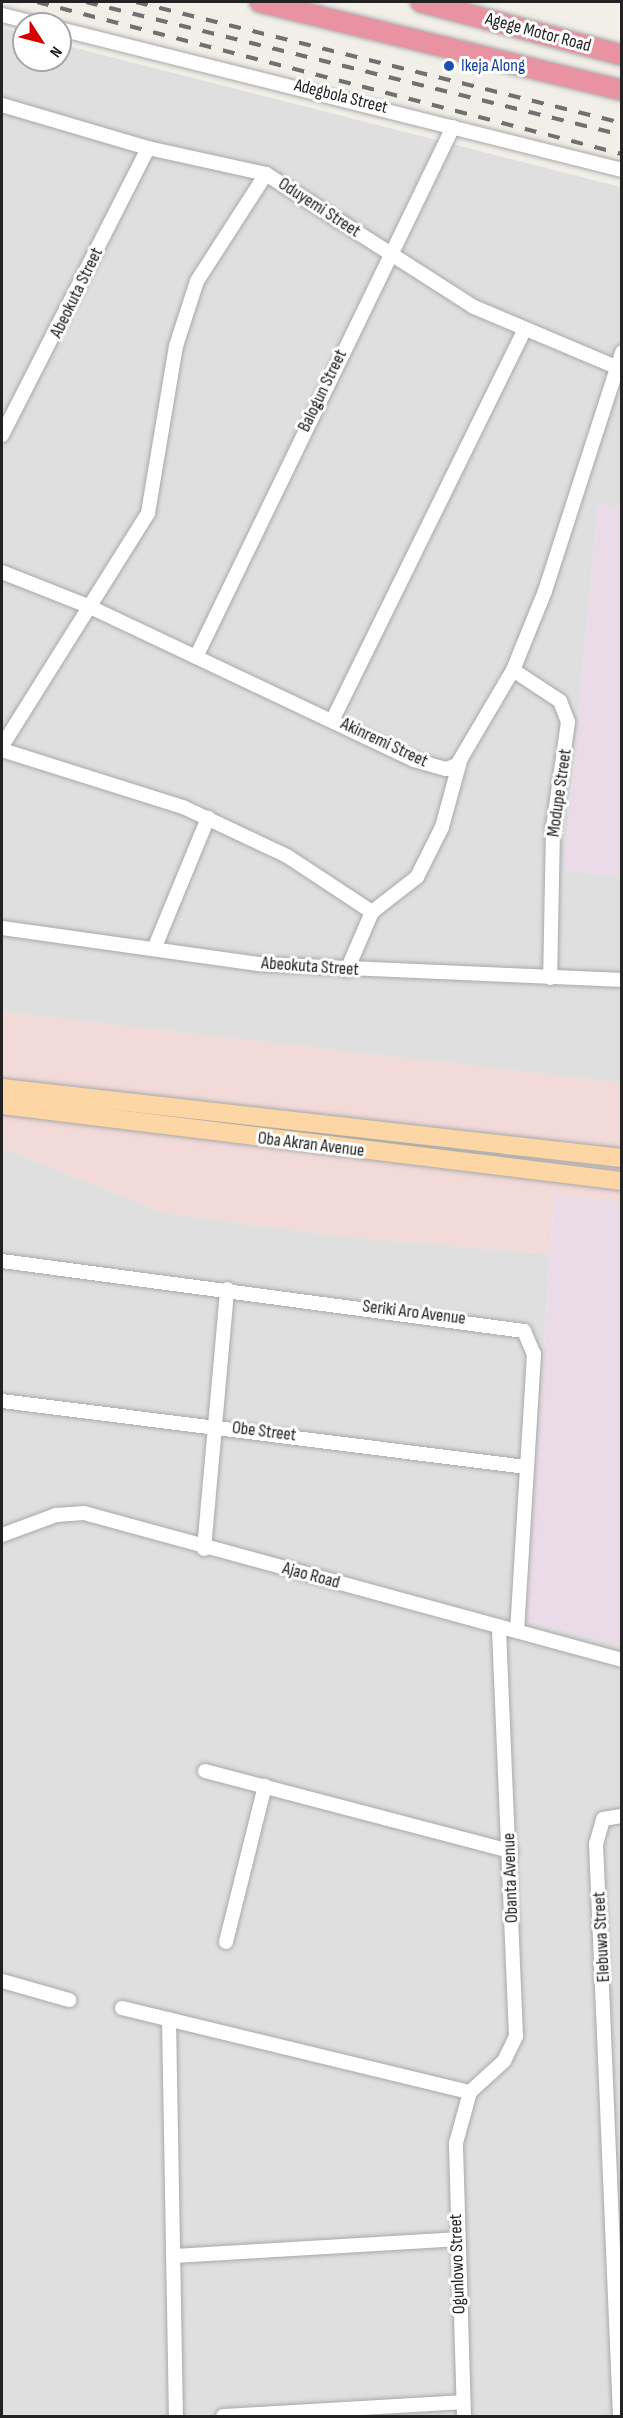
<!DOCTYPE html>
<html>
<head>
<meta charset="utf-8">
<style>
  body { margin:0 }
  #map { position:relative; width:623px; height:2418px; overflow:hidden; background:#f2efe9; font-family:"Sofia Sans Condensed",sans-serif }
  div>[style] { position:absolute }
  .residential>* { inset:0; background:#e0dfdf }
  .commercial>* { inset:0; background:#f2dad9 }
  .industrial>* { inset:0; background:#ebdbe8 }
  .roads { filter:drop-shadow(0 0 2px #a9a9a9) drop-shadow(0 0 2px #a9a9a9) }
  .minor>* { height:14px; margin:-7px; padding:0 7px; transform-origin:7px; border-radius:7px; background:#fff }
  .major>* { height:18px; margin:-9px; padding:0 9px; transform-origin:9px; border-radius:9px; background:#fcd6a4 }
  .highway>* { height:20px; margin:-10px; padding:0 10px; transform-origin:10px; border-radius:10px; background:#e892a2 }
  .rail>* { height:4px; margin-top:-2px; transform-origin:0; background:repeating-linear-gradient(90deg,#707070 0 12px,transparent 0 24px) }
  .dots>* { width:16px; height:16px; translate:-50% -50%; box-sizing:border-box; border:3px solid #fff; border-radius:50% }
  span { translate:-50% -50%; white-space:nowrap; text-align:center; line-height:1.15; -webkit-text-stroke:6px #fff; paint-order:stroke }
  .street-label { font-size:18px; color:#222 }
  .transit-label { font-size:18px; color:#164399 }
  .left { translate:0 -50%; text-align:left }
  .frame { position:absolute; inset:0; border:3px solid #222; pointer-events:none }
  .north { position:absolute; left:12px; top:12px; width:60px; height:60px; box-sizing:border-box; background:#fff; border:2px solid #a7a7a7; border-radius:50%; rotate:126deg; font-size:16px; font-weight:700; line-height:24px; text-align:center; color:#222 }
  .north::after { content:''; display:block; margin:auto; width:21px; height:27px; background:#d40000; clip-path:polygon(50% 0,100% 100%,50% 72%,0 100%) }
</style>
</head>
<body>
<div id="map">
  <div class="residential">
    <i style="clip-path:polygon(2px 28px,24px 34px,24px 60px,60px 60px,60px 44px,621px 187px,621px 509px,598px 505px,564px 870px,621px 876px,621px 1083px,2px 1012px)"></i>
    <i style="clip-path:polygon(2px 1148px,165px 1213px,339px 1236px,550px 1254px,526px 1620px,621px 1646px,621px 2416px,2px 2416px)"></i>
  </div>
  <div class="commercial">
    <i style="clip-path:polygon(2px 1012px,621px 1083px,621px 1202px,554px 1195px,550px 1254px,339px 1236px,165px 1213px,2px 1148px)"></i>
  </div>
  <div class="industrial">
    <i style="clip-path:polygon(598px 505px,621px 509px,621px 876px,564px 870px)"></i>
    <i style="clip-path:polygon(554px 1195px,621px 1202px,621px 1646px,526px 1620px)"></i>
  </div>
  <div class="roads">
    <div class="minor">
      <i style="left:2px;top:15px;width:38px;rotate:14deg"></i>
      <i style="left:60px;top:29px;width:579px;rotate:14.08deg"></i>
      <i style="left:2px;top:105px;width:152px;rotate:16.4deg"></i>
      <i style="left:148px;top:148px;width:121px;rotate:12.4deg"></i>
      <i style="left:266px;top:174px;width:247px;rotate:32.6deg"></i>
      <i style="left:474px;top:307px;width:154px;rotate:22.9deg"></i>
      <i style="left:2px;top:435px;width:322px;rotate:-63deg"></i>
      <i style="left:2px;top:572px;width:92px;rotate:21.6deg"></i>
      <i style="left:88px;top:606px;width:361px;rotate:25.3deg"></i>
      <i style="left:414px;top:760px;width:33px;rotate:16deg"></i>
      <i style="left:446px;top:769px;width:12px;rotate:-20deg"></i>
      <i style="left:457px;top:765px;width:110px;rotate:-59.5deg"></i>
      <i style="left:513px;top:670px;width:85px;rotate:-67.9deg"></i>
      <i style="left:545px;top:591px;width:251px;rotate:-72.1deg"></i>
      <i style="left:196px;top:657px;width:589px;rotate:-64.13deg"></i>
      <i style="left:513px;top:670px;width:56px;rotate:33.4deg"></i>
      <i style="left:560px;top:701px;width:22px;rotate:69deg"></i>
      <i style="left:568px;top:722px;width:107px;rotate:98.1deg"></i>
      <i style="left:553px;top:828px;width:150px;rotate:91.1deg"></i>
      <i style="left:333px;top:719px;width:433px;rotate:-63.8deg"></i>
      <i style="left:2px;top:746px;width:275px;rotate:-57.9deg"></i>
      <i style="left:148px;top:513px;width:169px;rotate:-80.5deg"></i>
      <i style="left:176px;top:346px;width:68px;rotate:-72.1deg"></i>
      <i style="left:197px;top:281px;width:127px;rotate:-57.2deg"></i>
      <i style="left:2px;top:750px;width:190px;rotate:17.5deg"></i>
      <i style="left:183px;top:807px;width:115px;rotate:25.2deg"></i>
      <i style="left:287px;top:856px;width:102px;rotate:33.4deg"></i>
      <i style="left:372px;top:912px;width:63px;rotate:113.3deg"></i>
      <i style="left:372px;top:912px;width:57px;rotate:-37.9deg"></i>
      <i style="left:417px;top:877px;width:56px;rotate:-63.4deg"></i>
      <i style="left:442px;top:827px;width:68px;rotate:-74.7deg"></i>
      <i style="left:2px;top:928px;width:259px;rotate:8deg"></i>
      <i style="left:258px;top:964px;width:364px;rotate:2.5deg"></i>
      <i style="left:154px;top:949px;width:142px;rotate:-67.6deg"></i>
      <i style="left:2px;top:1261px;width:527px;rotate:7.64deg"></i>
      <i style="left:524px;top:1331px;width:25px;rotate:67deg"></i>
      <i style="left:534px;top:1354px;width:277px;rotate:93.5deg"></i>
      <i style="left:2px;top:1401px;width:528px;rotate:7.18deg"></i>
      <i style="left:2px;top:1535px;width:58px;rotate:-20.3deg"></i>
      <i style="left:56px;top:1515px;width:28px;rotate:-4deg"></i>
      <i style="left:84px;top:1513px;width:558px;rotate:15.28deg"></i>
      <i style="left:204px;top:1549px;width:261px;rotate:-84.9deg"></i>
      <i style="left:205px;top:1771px;width:316px;rotate:14.7deg"></i>
      <i style="left:226px;top:1942px;width:161px;rotate:-76deg"></i>
      <i style="left:2px;top:1981px;width:70px;rotate:15.8deg"></i>
      <i style="left:122px;top:2008px;width:358px;rotate:13.6deg"></i>
      <i style="left:169px;top:2019px;width:397px;rotate:89deg"></i>
      <i style="left:173px;top:2256px;width:285px;rotate:-3.4deg"></i>
      <i style="left:223px;top:2416px;width:240px;rotate:-3.3deg"></i>
      <i style="left:464px;top:2416px;width:273px;rotate:-91.7deg"></i>
      <i style="left:456px;top:2143px;width:53px;rotate:-74.6deg"></i>
      <i style="left:470px;top:2092px;width:46px;rotate:-42.4deg"></i>
      <i style="left:504px;top:2061px;width:28px;rotate:-64deg"></i>
      <i style="left:516px;top:2036px;width:410px;rotate:-92.4deg"></i>
      <i style="left:620px;top:2416px;width:573px;rotate:-92.4deg"></i>
      <i style="left:596px;top:1844px;width:26px;rotate:-74deg"></i>
      <i style="left:603px;top:1819px;width:19px;rotate:-9deg"></i>
    </div>
    <div class="major">
      <i style="left:2px;top:1088px;width:624px;rotate:6.44deg"></i>
      <i style="left:2px;top:1105px;width:625px;rotate:6.99deg"></i>
    </div>
    <div class="highway">
      <i style="left:260px;top:2px;width:373px;rotate:13.7deg"></i>
      <i style="left:421px;top:2px;width:208px;rotate:14.8deg"></i>
    </div>
  </div>
  <div class="rail">
    <i style="left:37px;top:2px;width:604px;rotate:14.57deg"></i>
    <i style="left:86px;top:2px;width:552px;rotate:13.94deg"></i>
    <i style="left:136px;top:2px;width:501px;rotate:13.98deg"></i>
  </div>
  <div class="dots">
    <i style="left:449px;top:66px;background:#1a4fb4"></i>
  </div>
  <div class="street-label">
    <span style="left:538px;top:33px;rotate:15deg">Agege Motor Road</span>
    <span style="left:341px;top:97px;rotate:14deg">Adegbola Street</span>
    <span style="left:319px;top:208px;rotate:33deg">Oduyemi Street</span>
    <span style="left:77px;top:293px;rotate:-64deg">Abeokuta Street</span>
    <span style="left:323px;top:391px;rotate:-64deg">Balogun Street</span>
    <span style="left:384px;top:743px;rotate:25deg">Akinremi Street</span>
    <span style="left:560px;top:793px;rotate:-82deg">Modupe Street</span>
    <span style="left:310px;top:967px;rotate:4deg">Abeokuta Street</span>
    <span style="left:311px;top:1145px;rotate:7deg">Oba Akran Avenue</span>
    <span style="left:414px;top:1313px;rotate:7deg">Seriki Aro Avenue</span>
    <span style="left:264px;top:1432px;rotate:7deg">Obe Street</span>
    <span style="left:311px;top:1576px;rotate:15deg">Ajao Road</span>
    <span style="left:511px;top:1878px;rotate:-92deg">Obanta Avenue</span>
    <span style="left:602px;top:1937px;rotate:-93deg">Elebuwa Street</span>
    <span style="left:458px;top:2264px;rotate:-92deg">Ogunlowo Street</span>
  </div>
  <div class="transit-label">
    <span class="left" style="left:461px;top:66px">Ikeja Along</span>
  </div>
  <div class="frame"></div>
  <div class="north">N</div>
</div>
</body>
</html>
